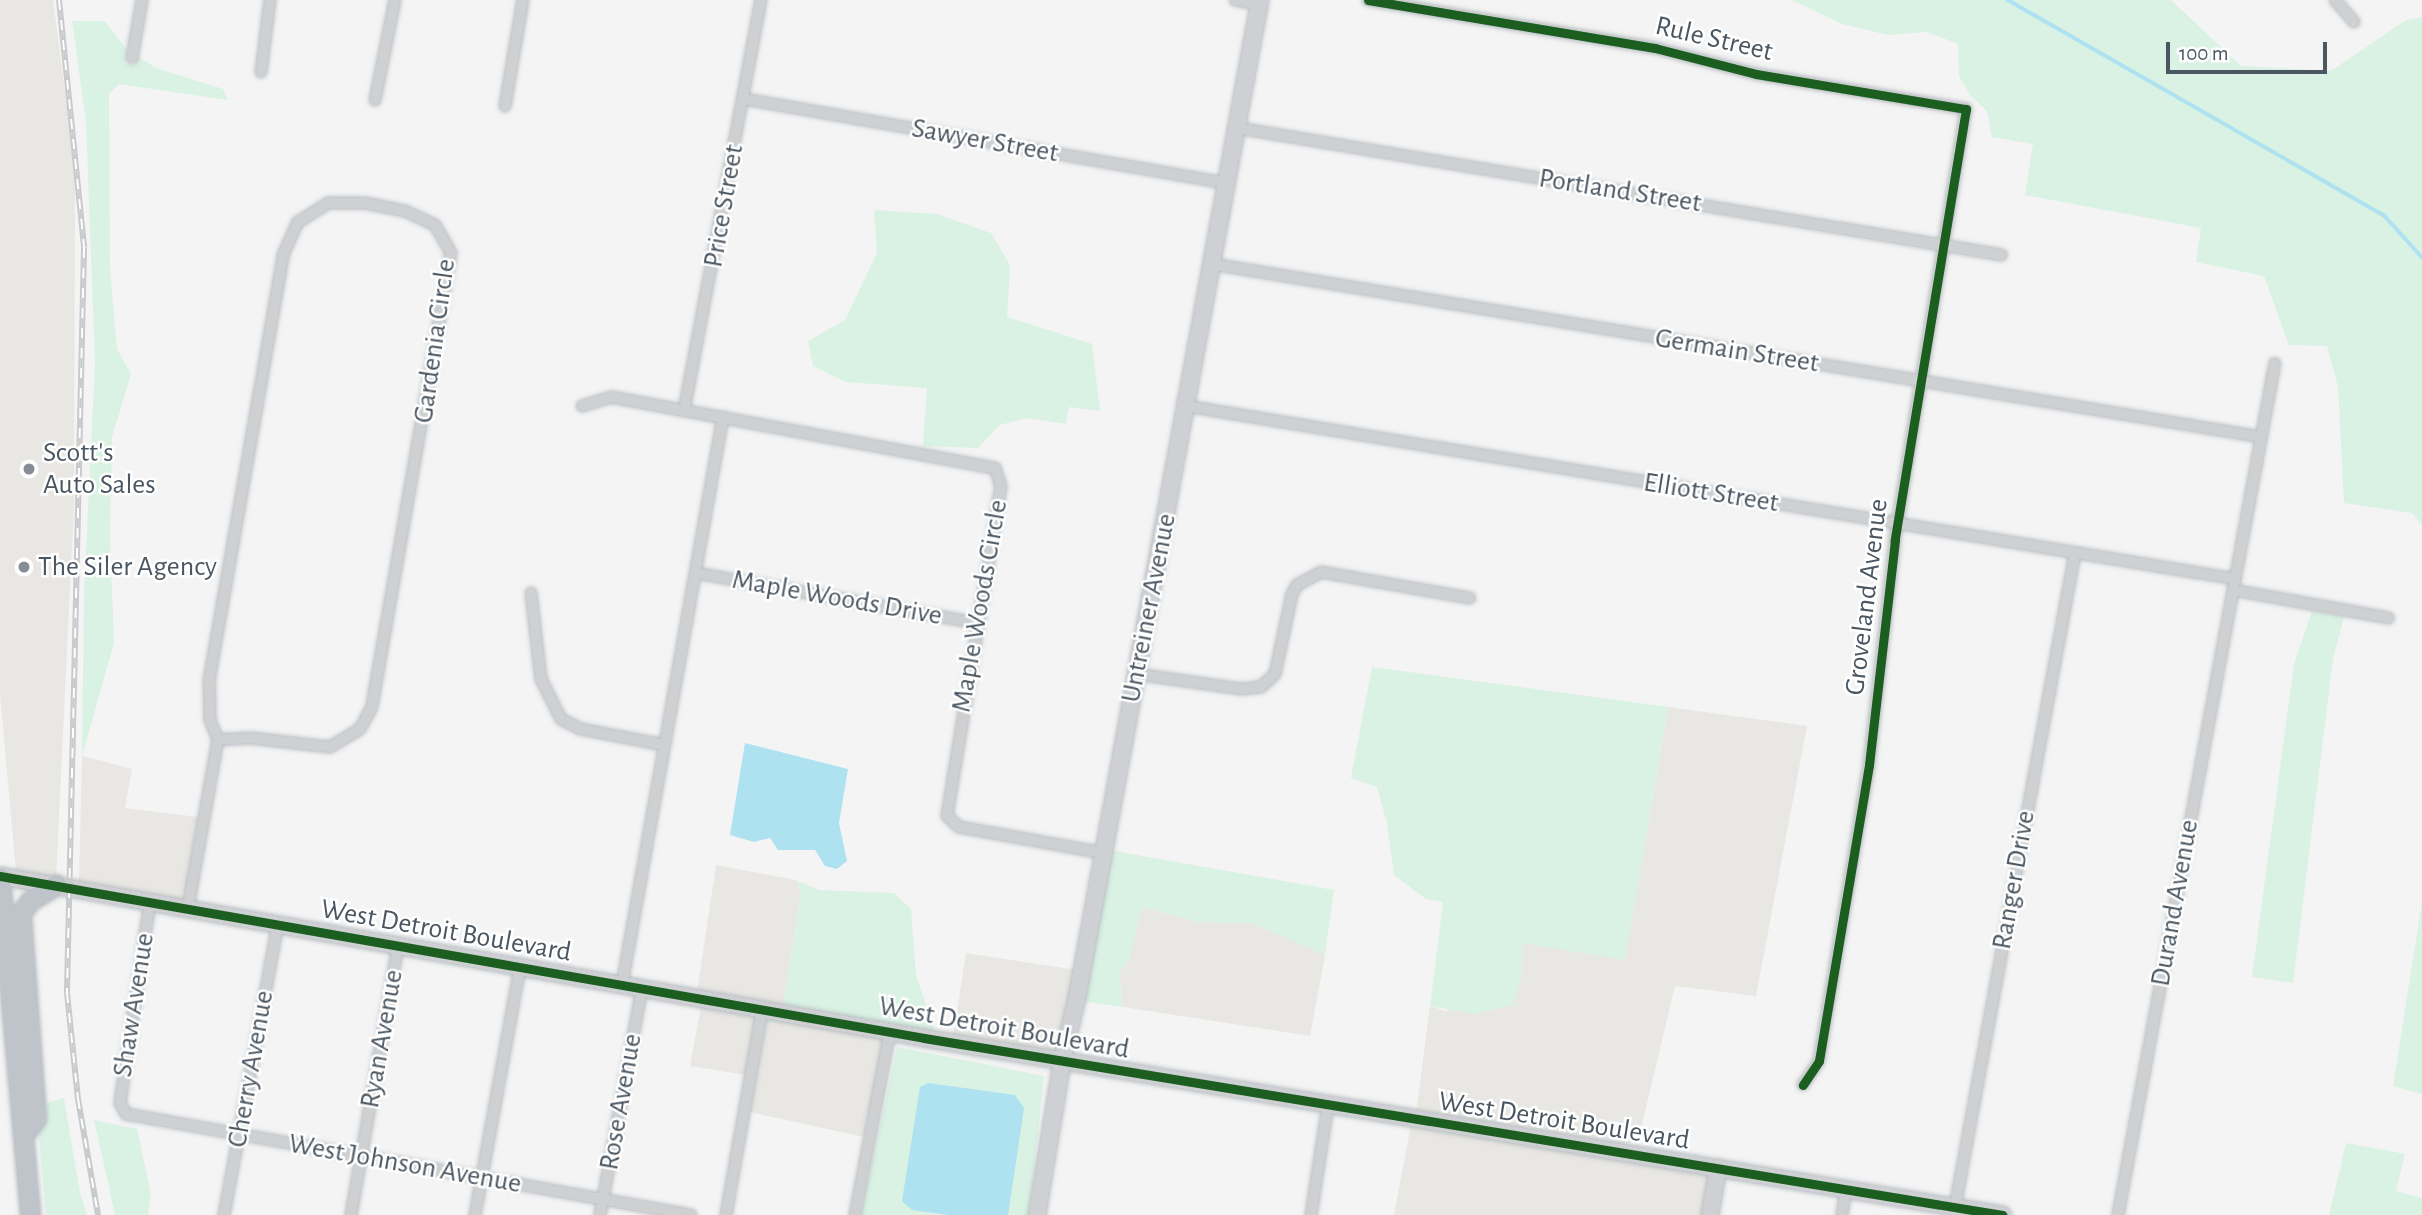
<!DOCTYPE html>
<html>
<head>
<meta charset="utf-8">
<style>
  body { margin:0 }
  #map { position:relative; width:2422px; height:1215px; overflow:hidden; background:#f4f4f4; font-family:"Alegreya Sans",sans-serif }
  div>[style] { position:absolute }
  .commercial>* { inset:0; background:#e8e7e3 }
  .green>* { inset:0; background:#d9f2e3 }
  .water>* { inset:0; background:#aee2f0 }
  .stream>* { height:3.5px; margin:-1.75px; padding:0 1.75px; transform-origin:1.75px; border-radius:1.75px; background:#aee2f0 }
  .roads { filter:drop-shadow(0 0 2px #b9bec3) drop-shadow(0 0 2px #b9bec3) }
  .street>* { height:10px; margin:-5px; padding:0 5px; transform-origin:5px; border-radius:5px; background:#ced0d2 }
  .secondary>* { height:16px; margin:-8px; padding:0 8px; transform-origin:8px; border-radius:8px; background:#ced0d4 }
  .highway>* { height:19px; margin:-9.5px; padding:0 9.5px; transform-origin:9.5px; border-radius:9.5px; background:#bec4c9 }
  .rail>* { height:6px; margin-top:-3px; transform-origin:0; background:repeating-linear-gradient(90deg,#fff 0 10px,#c9cacc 0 20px); box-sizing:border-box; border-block:2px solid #c9cacc }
  .cycleway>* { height:9px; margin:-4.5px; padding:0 4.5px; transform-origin:4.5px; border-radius:4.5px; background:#1b5e20 }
  .dots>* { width:19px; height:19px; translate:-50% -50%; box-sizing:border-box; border:4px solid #fff; border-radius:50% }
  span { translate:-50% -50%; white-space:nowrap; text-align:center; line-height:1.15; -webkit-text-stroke:5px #fff; paint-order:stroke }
  .street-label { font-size:28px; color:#4a5661 }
  .poi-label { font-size:28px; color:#4a5661 }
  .left { translate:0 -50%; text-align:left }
  .scale { position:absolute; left:2166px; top:42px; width:161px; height:32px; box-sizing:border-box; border:4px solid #4a5661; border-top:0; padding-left:9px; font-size:21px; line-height:24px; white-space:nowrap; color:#4a5661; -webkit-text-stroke:5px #fff; paint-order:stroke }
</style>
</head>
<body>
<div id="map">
  <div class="commercial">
    <i style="clip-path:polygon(0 0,53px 0,75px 169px,74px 504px,56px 879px,16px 872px,0 694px)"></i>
    <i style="clip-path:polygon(1668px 707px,1807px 726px,1756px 996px,1675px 986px,1642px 1124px,1627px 1147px,1416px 1113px,1430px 1006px,1445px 1011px,1522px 973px,1522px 942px,1625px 959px)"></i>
    <i style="clip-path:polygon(82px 756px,132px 769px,125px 808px,198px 817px,184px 901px,79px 883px)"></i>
    <i style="clip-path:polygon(716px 865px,796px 880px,801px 892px,783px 1008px,697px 992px)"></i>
    <i style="clip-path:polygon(1142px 907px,1199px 922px,1253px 923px,1325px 955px,1310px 1036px,1123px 1007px,1119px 973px,1128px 962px)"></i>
    <i style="clip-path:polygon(966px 953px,1077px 970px,1058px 1054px,953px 1037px)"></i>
    <i style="clip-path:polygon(701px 1006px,756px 1015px,746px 1075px,690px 1066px)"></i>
    <i style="clip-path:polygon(767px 1017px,884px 1038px,864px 1137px,750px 1112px)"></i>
    <i style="clip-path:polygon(1411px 1125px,1711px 1174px,1705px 1215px,1394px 1215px)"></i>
  </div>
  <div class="green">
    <i style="clip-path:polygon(1792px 0,2171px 0,2241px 66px,2331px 71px,2406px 20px,2422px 17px,2422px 525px,2412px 513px,2344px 503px,2338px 387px,2327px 346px,2289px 345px,2264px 276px,2196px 262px,2201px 228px,2025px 195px,2033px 144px,1992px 137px,1987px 111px,1970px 95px,1959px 76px,1958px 44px,1927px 32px,1888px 35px,1842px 24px)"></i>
    <i style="clip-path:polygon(72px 21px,105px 21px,127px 50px,125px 63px,135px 65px,137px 56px,156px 68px,223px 89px,228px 100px,119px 84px,109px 94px,110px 268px,117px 349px,131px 374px,112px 437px,110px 538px,114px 643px,82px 756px,84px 593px,95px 363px,86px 122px)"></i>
    <i style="clip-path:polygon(874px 210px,937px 214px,991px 233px,1010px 265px,1007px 317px,1092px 344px,1100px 411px,1069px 407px,1066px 424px,1027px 418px,1000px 425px,978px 448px,923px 446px,927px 388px,846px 382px,813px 366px,808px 341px,845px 320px,877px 253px)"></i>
    <i style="clip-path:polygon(2312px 611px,2344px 617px,2333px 659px,2293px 983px,2252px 977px,2294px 664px)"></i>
    <i style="clip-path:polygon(1372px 667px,1668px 707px,1625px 960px,1523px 943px,1522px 973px,1513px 1005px,1475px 1014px,1430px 1006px,1443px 902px,1426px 899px,1394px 875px,1387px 823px,1377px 787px,1351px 778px)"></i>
    <i style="clip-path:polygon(1109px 850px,1334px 890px,1325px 955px,1253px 923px,1199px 922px,1142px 907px,1128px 962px,1119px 973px,1123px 1007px,1082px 1001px)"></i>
    <i style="clip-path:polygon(796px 880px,819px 890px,894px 893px,911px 909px,916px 975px,936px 1034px,783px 1008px,801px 892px)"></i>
    <i style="clip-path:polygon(2422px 902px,2422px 1094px,2393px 1086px)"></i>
    <i style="clip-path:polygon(897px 1047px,1044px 1076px,1029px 1215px,861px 1215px)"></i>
    <i style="clip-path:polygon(64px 1098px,80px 1193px,87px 1215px,46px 1215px,36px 1106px)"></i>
    <i style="clip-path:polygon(94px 1120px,137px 1129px,151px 1195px,148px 1215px,115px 1215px)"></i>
    <i style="clip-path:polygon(2346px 1143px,2405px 1154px,2396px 1191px,2422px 1198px,2422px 1215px,2329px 1215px)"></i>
  </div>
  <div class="water">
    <i style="clip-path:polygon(745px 743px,848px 769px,839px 823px,847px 861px,837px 869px,825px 866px,815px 850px,778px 850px,770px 838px,754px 842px,730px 835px)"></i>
    <i style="clip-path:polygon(928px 1083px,1015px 1095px,1024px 1108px,1008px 1215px,949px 1215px,912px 1210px,902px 1201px,920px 1087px)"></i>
  </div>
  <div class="stream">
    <i style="left:2008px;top:0;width:433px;rotate:29.8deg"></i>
    <i style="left:2384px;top:215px;width:57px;rotate:47.9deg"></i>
  </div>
  <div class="roads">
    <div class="street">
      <i style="left:1235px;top:0;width:24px;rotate:9deg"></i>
      <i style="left:1368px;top:0;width:291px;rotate:9.5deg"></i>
      <i style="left:1655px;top:48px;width:104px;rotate:14.4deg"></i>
      <i style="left:1756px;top:74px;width:213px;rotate:9.5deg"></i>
      <i style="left:1966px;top:109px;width:437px;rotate:99.4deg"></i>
      <i style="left:1895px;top:540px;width:226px;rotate:96.6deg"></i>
      <i style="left:1869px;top:765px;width:300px;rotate:99.6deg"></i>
      <i style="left:1819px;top:1061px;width:29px;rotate:124deg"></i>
      <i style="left:2335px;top:0;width:29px;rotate:49deg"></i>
      <i style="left:132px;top:58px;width:59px;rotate:-80.2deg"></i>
      <i style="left:261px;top:72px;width:73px;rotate:-82.9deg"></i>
      <i style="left:744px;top:99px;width:490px;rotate:9.9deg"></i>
      <i style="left:375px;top:100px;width:102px;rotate:-78.7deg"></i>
      <i style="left:505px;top:106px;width:108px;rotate:-80.4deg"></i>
      <i style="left:1237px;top:128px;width:775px;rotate:9.43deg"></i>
      <i style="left:328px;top:203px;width:37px"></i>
      <i style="left:365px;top:203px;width:41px;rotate:11.3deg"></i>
      <i style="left:405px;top:211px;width:33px;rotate:25deg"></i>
      <i style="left:435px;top:225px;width:32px;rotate:60deg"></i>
      <i style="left:451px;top:253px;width:461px;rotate:99.9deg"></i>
      <i style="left:372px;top:707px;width:25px;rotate:119deg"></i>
      <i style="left:360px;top:729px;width:35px;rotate:149deg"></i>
      <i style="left:330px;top:747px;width:80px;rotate:-173.5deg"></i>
      <i style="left:251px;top:738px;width:33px;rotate:177deg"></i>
      <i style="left:218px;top:740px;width:22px;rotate:-112deg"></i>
      <i style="left:210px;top:720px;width:39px;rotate:-91deg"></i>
      <i style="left:209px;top:681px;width:435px;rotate:-80.1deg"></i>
      <i style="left:284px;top:253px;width:34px;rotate:-66deg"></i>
      <i style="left:298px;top:222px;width:36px;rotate:-32deg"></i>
      <i style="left:1212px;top:264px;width:1063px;rotate:9.36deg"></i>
      <i style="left:582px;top:406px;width:30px;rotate:-17deg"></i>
      <i style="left:611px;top:397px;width:391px;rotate:10.5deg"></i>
      <i style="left:995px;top:468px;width:19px;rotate:72deg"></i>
      <i style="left:1001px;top:486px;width:334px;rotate:99.3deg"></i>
      <i style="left:947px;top:816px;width:16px;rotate:43deg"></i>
      <i style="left:959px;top:827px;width:146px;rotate:10.2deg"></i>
      <i style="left:1186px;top:406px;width:1063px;rotate:9.36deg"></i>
      <i style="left:684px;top:411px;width:418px;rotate:-79.4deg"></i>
      <i style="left:696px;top:573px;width:285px;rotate:10.1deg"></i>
      <i style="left:2233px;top:590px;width:158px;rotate:10.2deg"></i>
      <i style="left:531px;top:593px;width:87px;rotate:83.4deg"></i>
      <i style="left:541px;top:679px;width:45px;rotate:63.4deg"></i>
      <i style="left:561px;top:719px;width:22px;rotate:27deg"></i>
      <i style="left:581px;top:729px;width:85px;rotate:10.9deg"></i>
      <i style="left:1136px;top:674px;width:107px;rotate:8.1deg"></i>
      <i style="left:1242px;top:689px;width:19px;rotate:-6deg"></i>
      <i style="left:1261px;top:687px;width:19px;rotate:-43deg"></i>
      <i style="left:1275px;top:674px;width:82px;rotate:-78deg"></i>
      <i style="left:1292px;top:594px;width:10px;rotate:-61deg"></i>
      <i style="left:1297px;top:585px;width:27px;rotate:-28deg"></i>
      <i style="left:1321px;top:572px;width:151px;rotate:9.9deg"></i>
      <i style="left:150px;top:902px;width:203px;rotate:98.5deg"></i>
      <i style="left:120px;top:1103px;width:13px;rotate:61deg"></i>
      <i style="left:126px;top:1114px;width:574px;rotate:10.14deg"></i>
      <i style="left:188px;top:908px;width:171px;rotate:-79.9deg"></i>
      <i style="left:622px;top:985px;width:577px;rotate:-79.92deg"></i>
      <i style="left:1955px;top:1207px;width:665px;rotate:-79.6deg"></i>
      <i style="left:224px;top:1215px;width:296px;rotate:-79.5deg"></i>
      <i style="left:351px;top:1215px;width:273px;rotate:-80.1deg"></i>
      <i style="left:475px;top:1215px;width:252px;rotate:-79.7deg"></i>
      <i style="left:600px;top:1215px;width:230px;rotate:-79.5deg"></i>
      <i style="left:726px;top:1215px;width:208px;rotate:-80deg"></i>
      <i style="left:855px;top:1215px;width:186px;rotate:-79.2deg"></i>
      <i style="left:1311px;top:1215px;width:111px;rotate:-81.2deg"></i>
      <i style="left:1842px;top:1215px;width:26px;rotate:-81deg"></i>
      <i style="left:2118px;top:1215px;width:866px;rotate:-79.56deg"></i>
    </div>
    <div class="secondary">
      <i style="left:0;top:876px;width:938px;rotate:9.94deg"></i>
      <i style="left:924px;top:1038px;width:1093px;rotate:9.32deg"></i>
      <i style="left:1037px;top:1215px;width:155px;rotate:-80.7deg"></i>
      <i style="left:1062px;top:1062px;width:66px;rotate:-76.8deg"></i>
      <i style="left:1077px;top:998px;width:1015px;rotate:-79.61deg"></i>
      <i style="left:1710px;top:1215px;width:48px;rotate:-80.3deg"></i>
    </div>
    <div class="highway">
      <i style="left:0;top:878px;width:338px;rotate:84.9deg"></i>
      <i style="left:23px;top:1136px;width:21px;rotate:-53deg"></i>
      <i style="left:36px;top:1119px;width:207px;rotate:-94.2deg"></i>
      <i style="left:21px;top:913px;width:15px;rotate:-53deg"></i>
      <i style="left:30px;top:901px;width:31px;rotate:-32deg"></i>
    </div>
  </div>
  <div class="rail">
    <i style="left:59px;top:0;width:249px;rotate:84.2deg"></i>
    <i style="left:84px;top:248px;width:745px;rotate:91.31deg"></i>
    <i style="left:67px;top:993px;width:107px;rotate:84.1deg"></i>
    <i style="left:78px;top:1099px;width:118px;rotate:80.2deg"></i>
  </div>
  <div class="cycleway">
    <i style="left:1368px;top:0;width:291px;rotate:9.5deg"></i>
    <i style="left:1655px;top:48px;width:104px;rotate:14.4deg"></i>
    <i style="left:1756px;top:74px;width:213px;rotate:9.5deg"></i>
    <i style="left:1966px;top:109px;width:437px;rotate:99.4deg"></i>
    <i style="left:1895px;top:540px;width:226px;rotate:96.6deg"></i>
    <i style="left:1869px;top:765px;width:300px;rotate:99.6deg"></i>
    <i style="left:1819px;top:1061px;width:29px;rotate:124deg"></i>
    <i style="left:0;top:876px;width:938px;rotate:9.94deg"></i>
    <i style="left:924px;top:1038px;width:1093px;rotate:9.32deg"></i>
  </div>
  <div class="dots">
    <i style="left:29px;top:469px;background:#868d94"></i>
    <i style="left:24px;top:567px;background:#868d94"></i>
  </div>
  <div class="street-label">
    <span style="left:1714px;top:39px;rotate:13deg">Rule Street</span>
    <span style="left:985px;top:141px;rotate:10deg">Sawyer Street</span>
    <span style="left:1620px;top:191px;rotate:9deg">Portland Street</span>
    <span style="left:724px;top:206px;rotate:-80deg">Price Street</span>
    <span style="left:435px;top:341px;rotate:-82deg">Gardenia Circle</span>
    <span style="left:1737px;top:351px;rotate:9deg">Germain Street</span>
    <span style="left:1711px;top:493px;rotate:9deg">Elliott Street</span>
    <span style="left:1867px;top:597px;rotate:-83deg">Groveland Avenue</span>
    <span style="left:837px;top:598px;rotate:10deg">Maple Woods Drive</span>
    <span style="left:980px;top:606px;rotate:-80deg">Maple Woods Circle</span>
    <span style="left:1149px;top:608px;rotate:-79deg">Untreiner Avenue</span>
    <span style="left:2014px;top:880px;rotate:-80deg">Ranger Drive</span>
    <span style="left:2175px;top:903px;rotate:-80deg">Durand Avenue</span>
    <span style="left:446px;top:931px;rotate:10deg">West Detroit Boulevard</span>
    <span style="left:134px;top:1005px;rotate:-81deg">Shaw Avenue</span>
    <span style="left:1004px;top:1028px;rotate:10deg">West Detroit Boulevard</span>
    <span style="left:382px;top:1039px;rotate:-80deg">Ryan Avenue</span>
    <span style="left:251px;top:1069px;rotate:-80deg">Cherry Avenue</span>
    <span style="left:621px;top:1102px;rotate:-80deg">Rose Avenue</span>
    <span style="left:1564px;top:1121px;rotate:9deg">West Detroit Boulevard</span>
    <span style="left:405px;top:1164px;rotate:10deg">West Johnson Avenue</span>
  </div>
  <div class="poi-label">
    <span class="left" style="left:43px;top:469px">Scott's<br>Auto Sales</span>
    <span class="left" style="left:38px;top:567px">The Siler Agency</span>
  </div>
  <div class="scale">100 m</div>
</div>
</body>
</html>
